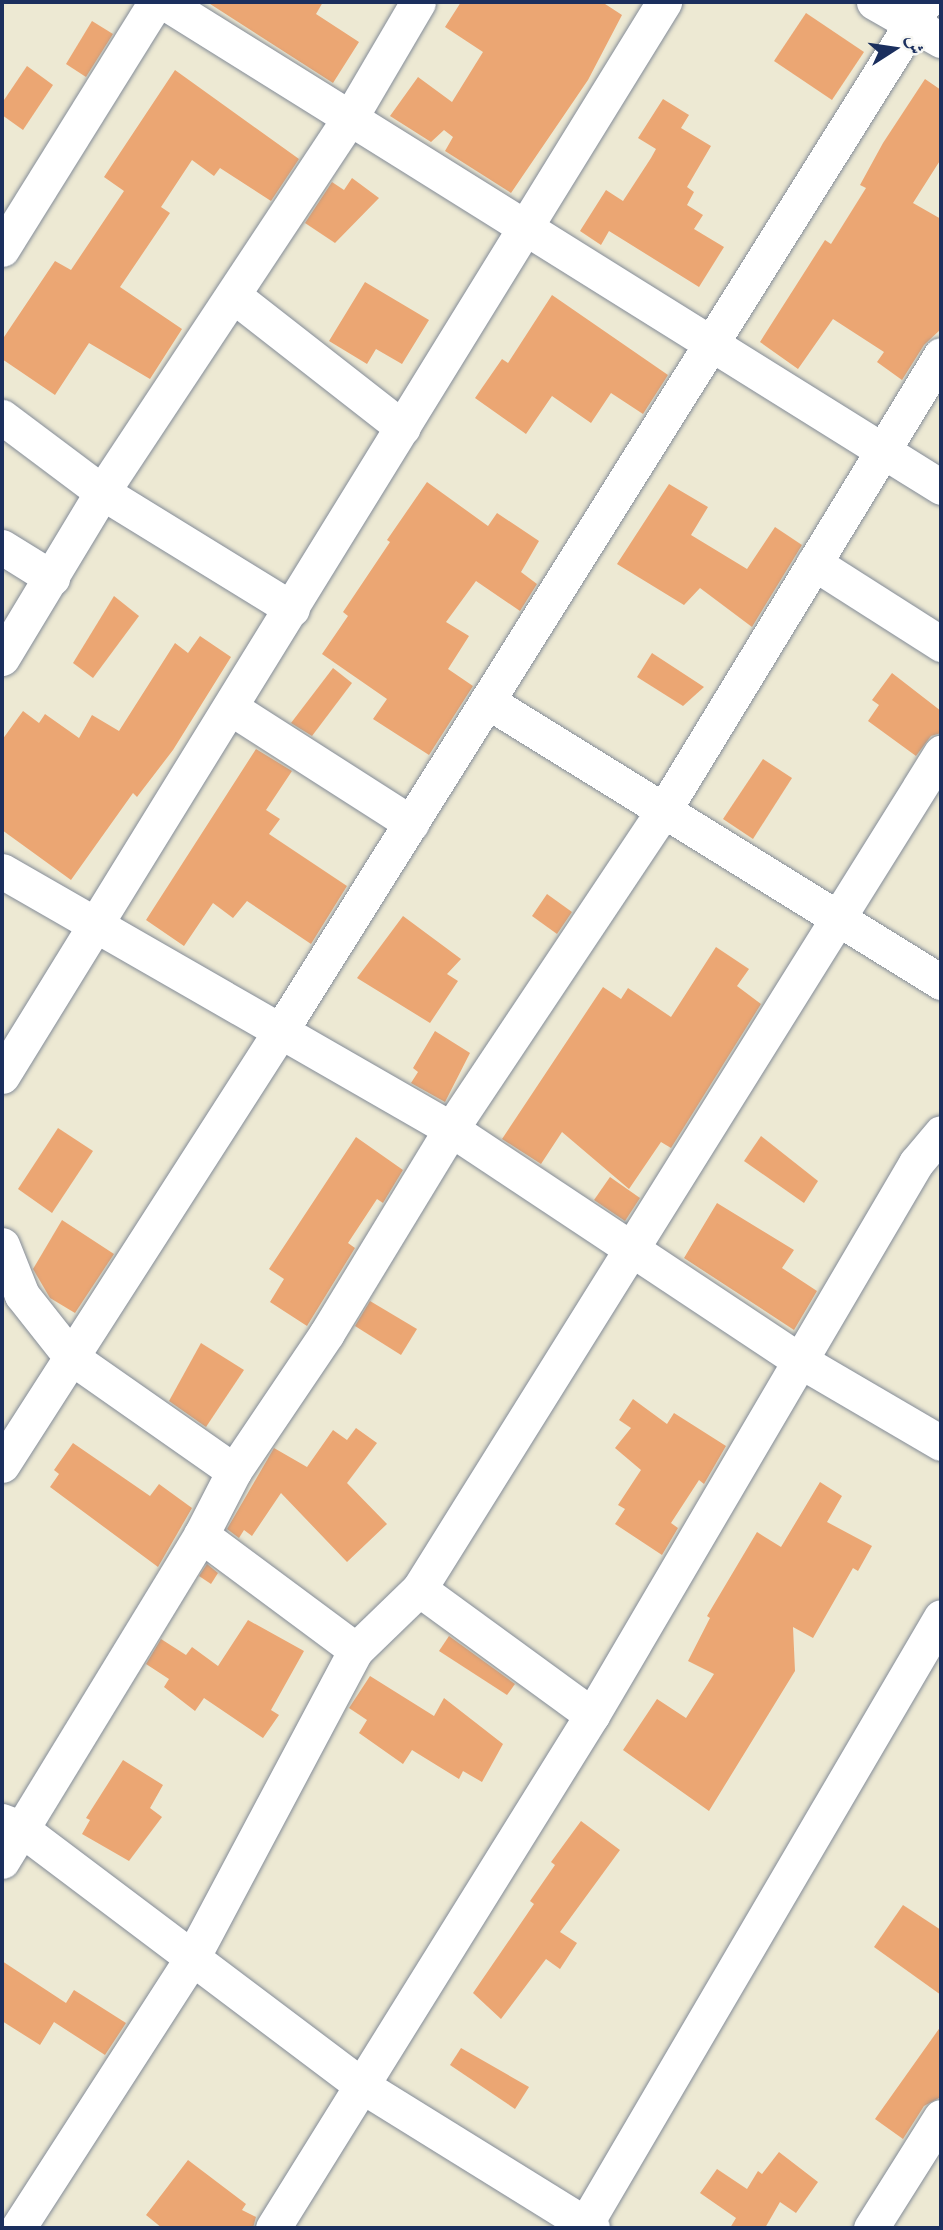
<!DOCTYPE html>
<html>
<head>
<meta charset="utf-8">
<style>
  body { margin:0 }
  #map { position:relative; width:943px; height:2230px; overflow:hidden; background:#ede9d3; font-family:"IM FELL Double Pica",Amiri,serif }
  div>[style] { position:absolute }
  .building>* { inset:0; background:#eba673 }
  .roads { filter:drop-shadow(0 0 2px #848c98) drop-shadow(0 0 2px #848c98) }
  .minor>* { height:35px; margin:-17.5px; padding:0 17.5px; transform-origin:17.5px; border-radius:17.5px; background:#fff }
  span { translate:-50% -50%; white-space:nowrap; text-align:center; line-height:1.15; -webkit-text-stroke:7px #f6f6f2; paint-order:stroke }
  .frame { position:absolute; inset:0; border:4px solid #1b2f5e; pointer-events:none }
  .north { position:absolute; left:859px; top:14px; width:70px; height:70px; -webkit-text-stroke:5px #f6f6f2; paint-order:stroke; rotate:78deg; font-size:19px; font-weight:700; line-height:28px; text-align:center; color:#1b2f5e }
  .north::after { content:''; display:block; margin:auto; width:24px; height:32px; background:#1b2f5e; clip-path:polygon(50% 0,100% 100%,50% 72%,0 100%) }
</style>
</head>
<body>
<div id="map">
  <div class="building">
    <i style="clip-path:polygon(207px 2px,323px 2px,316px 14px,359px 42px,333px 83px)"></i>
    <i style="clip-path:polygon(461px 2px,602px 2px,622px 15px,588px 80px,511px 193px,445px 151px,453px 137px,444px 130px,431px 142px,390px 116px,418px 77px,452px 102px,483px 52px,445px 27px)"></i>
    <i style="clip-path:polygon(806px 13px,864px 52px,832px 100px,774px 61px)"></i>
    <i style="clip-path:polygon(92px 21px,113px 34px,86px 77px,66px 64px)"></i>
    <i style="clip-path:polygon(27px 66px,53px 85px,23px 130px,2px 115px,2px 103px)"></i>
    <i style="clip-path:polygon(175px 70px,299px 159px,271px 201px,220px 168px,214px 176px,192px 160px,161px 207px,170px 213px,120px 287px,182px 329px,150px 379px,89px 343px,55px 395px,2px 359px,2px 340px,55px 261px,71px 270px,124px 191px,104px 177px)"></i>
    <i style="clip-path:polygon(925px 79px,941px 90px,941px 159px,913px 203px,941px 219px,941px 329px,924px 345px,902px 380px,877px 362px,884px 352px,833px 319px,798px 369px,760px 342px,825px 240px,831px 244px,866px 188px,860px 185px,883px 143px)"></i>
    <i style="clip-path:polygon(663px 99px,689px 115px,681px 128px,711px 146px,687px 187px,694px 192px,687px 205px,703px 215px,694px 229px,724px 247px,699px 287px,609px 231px,601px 245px,580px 231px,606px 190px,623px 201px,651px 158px,656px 149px,638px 138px)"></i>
    <i style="clip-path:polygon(352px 178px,379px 198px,335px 243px,305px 223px,332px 182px,344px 190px)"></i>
    <i style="clip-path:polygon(365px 282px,429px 320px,402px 364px,376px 349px,367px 364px,329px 341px)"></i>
    <i style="clip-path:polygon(552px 295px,668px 375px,643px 414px,611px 393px,591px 423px,552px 396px,526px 434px,475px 398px,502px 359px,508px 363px)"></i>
    <i style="clip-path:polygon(427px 482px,488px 526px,497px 513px,539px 541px,521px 572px,537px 584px,520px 611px,476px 581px,446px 622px,469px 636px,448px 669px,473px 686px,429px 755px,373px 719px,387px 699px,322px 654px,348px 616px,343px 612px,390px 542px,387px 540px)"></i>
    <i style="clip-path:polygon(669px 484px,708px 507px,691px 535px,747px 569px,775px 527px,802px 545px,752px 627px,700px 588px,684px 605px,617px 564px)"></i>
    <i style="clip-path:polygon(114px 596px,139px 616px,93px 678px,73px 663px)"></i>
    <i style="clip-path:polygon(200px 636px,231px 657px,173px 750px,137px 797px,133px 793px,71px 880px,2px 830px,2px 740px,23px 711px,39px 723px,45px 714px,79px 738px,92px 715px,119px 731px,175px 643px,188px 653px)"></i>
    <i style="clip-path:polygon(652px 653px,704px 687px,683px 706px,637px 677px)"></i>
    <i style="clip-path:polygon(333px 668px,352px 683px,312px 736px,291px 723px)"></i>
    <i style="clip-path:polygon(892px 673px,941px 711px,941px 733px,931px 736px,916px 756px,868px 721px,879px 705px,872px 700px)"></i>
    <i style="clip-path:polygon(256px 749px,292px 771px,266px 810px,280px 819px,269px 834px,347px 886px,311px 944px,247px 901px,233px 918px,213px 903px,184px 946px,146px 920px)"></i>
    <i style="clip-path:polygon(763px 759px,792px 778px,753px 839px,723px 819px)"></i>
    <i style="clip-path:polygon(547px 894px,572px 912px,557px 934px,532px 916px)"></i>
    <i style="clip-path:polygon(403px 916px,461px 959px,447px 974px,458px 981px,430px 1023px,357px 978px)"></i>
    <i style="clip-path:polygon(716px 947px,749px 969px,737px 986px,761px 1004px,671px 1148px,661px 1142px,629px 1189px,562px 1132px,541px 1164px,502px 1139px,603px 987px,621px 999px,628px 988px,671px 1017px)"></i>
    <i style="clip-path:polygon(435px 1031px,470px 1053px,445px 1102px,411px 1083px,418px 1072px,413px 1068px)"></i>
    <i style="clip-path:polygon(58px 1128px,93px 1151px,52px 1213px,18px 1189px)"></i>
    <i style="clip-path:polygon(761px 1136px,818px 1181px,804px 1203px,744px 1161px)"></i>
    <i style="clip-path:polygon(356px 1137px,403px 1170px,383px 1203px,377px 1199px,348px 1243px,355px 1248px,307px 1326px,270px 1302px,284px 1279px,269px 1269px)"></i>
    <i style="clip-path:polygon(610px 1177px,640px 1198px,625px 1221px,594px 1200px)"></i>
    <i style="clip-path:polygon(717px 1203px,794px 1250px,782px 1268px,817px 1291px,794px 1330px,684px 1258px)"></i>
    <i style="clip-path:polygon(62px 1220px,114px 1254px,75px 1313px,50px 1298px,33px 1269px)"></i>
    <i style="clip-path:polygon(370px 1301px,417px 1329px,401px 1355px,355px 1326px)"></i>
    <i style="clip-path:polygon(201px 1343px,244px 1370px,206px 1427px,169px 1401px)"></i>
    <i style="clip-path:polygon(633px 1399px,667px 1424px,674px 1413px,726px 1446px,704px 1484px,699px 1480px,671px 1523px,678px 1528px,662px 1555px,615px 1524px,625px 1509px,618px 1505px,641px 1470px,615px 1448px,631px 1428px,619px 1420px)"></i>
    <i style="clip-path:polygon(356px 1428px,377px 1443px,347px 1483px,387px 1524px,347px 1562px,281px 1493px,252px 1536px,244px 1530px,239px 1538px,227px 1529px,274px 1448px,307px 1467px,333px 1430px,347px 1440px)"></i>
    <i style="clip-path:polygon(73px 1443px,150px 1496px,159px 1484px,192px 1508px,158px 1567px,50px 1487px,59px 1474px,54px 1470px)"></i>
    <i style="clip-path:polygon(820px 1482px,842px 1496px,827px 1522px,872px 1546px,858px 1571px,853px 1568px,813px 1638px,793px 1627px,795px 1671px,709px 1811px,623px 1750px,657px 1699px,686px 1718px,714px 1674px,688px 1661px,710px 1618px,707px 1616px,757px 1532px,781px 1547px)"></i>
    <i style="clip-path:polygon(207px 1564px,218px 1573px,211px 1584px,199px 1576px)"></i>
    <i style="clip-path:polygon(248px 1620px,304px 1651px,271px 1710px,279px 1715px,263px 1738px,204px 1698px,195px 1711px,164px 1687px,169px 1679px,146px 1664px,161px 1639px,186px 1655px,192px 1647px,218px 1666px)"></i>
    <i style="clip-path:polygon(449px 1636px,515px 1684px,507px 1695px,439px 1651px)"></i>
    <i style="clip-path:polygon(370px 1676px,434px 1716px,444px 1698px,503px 1744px,482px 1782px,463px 1771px,459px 1779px,412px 1750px,403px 1764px,359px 1733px,367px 1720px,349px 1708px)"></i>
    <i style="clip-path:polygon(123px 1760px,163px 1785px,150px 1808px,162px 1817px,129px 1861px,82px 1834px,90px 1820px,86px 1818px)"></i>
    <i style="clip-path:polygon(581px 1821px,620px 1850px,560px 1932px,577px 1943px,560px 1969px,546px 1959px,501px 2019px,473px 1993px,534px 1904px,530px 1901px,555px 1865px,551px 1862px)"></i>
    <i style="clip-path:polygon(903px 1905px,941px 1930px,941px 1995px,874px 1947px)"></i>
    <i style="clip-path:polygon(2px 1961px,66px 2003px,74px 1990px,126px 2023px,105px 2055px,54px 2022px,40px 2045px,2px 2021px)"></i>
    <i style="clip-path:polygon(941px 2026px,941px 2097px,924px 2106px,903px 2139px,875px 2119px)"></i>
    <i style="clip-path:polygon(461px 2048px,529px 2087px,515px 2109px,450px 2065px)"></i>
    <i style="clip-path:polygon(779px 2152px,818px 2182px,796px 2213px,780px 2202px,765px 2228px,730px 2228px,736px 2218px,700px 2193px,717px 2169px,747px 2189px,758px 2171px,762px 2174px)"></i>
    <i style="clip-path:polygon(188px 2160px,246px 2204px,242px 2210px,256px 2217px,253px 2228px,162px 2228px,146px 2215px)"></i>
  </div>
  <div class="roads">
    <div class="minor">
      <i style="left:164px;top:2px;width:916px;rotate:31.97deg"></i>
      <i style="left:874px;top:2px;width:77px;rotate:29.6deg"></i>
      <i style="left:2px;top:249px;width:291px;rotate:-58.1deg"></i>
      <i style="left:234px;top:296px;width:214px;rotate:38deg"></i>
      <i style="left:2px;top:417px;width:125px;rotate:36.9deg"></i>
      <i style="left:102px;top:492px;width:223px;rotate:31.6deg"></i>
      <i style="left:2px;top:547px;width:59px;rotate:31.8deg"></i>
      <i style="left:814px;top:563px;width:151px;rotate:32.5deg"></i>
      <i style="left:2px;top:658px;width:194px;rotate:-58.9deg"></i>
      <i style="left:102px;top:492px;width:449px;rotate:-56.5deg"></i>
      <i style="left:350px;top:118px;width:134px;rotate:-59.6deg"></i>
      <i style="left:487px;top:701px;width:534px;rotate:31.76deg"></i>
      <i style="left:231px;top:708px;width:214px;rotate:32.6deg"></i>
      <i style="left:2px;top:871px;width:518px;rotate:29.88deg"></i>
      <i style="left:451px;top:1129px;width:418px;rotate:33.6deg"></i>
      <i style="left:799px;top:1360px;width:164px;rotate:30.3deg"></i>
      <i style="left:2px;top:1076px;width:1262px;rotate:-58.35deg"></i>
      <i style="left:2px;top:1245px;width:54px;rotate:68.2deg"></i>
      <i style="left:22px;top:1295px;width:79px;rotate:51.7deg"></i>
      <i style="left:71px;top:1357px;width:199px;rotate:35deg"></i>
      <i style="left:2px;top:1465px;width:517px;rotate:-57.32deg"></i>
      <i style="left:281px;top:1030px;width:1213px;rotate:-57.93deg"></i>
      <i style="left:201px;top:1535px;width:193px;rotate:36.6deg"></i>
      <i style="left:419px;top:1589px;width:214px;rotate:36.1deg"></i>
      <i style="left:2px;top:1821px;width:19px;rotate:21deg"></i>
      <i style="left:20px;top:1828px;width:427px;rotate:37deg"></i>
      <i style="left:361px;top:2085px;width:272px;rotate:31.8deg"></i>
      <i style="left:2px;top:1861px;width:382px;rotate:-58.6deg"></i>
      <i style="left:201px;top:1535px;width:72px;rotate:-62.7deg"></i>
      <i style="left:234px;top:1471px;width:166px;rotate:-56deg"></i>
      <i style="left:327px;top:1333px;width:239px;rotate:-58.7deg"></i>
      <i style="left:451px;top:1129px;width:380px;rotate:-56.3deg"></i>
      <i style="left:662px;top:813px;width:536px;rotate:-58.65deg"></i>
      <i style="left:18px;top:2228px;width:321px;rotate:-57.2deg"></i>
      <i style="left:192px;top:1958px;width:349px;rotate:-62deg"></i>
      <i style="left:356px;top:1650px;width:88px;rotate:-44.1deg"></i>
      <i style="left:419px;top:1589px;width:986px;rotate:-58.02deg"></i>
      <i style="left:273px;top:2228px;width:604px;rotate:-58.13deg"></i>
      <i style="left:592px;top:1715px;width:640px;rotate:-59.59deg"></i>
      <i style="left:916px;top:1163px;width:39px;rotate:-50deg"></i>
      <i style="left:583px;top:2228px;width:708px;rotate:-59.63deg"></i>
      <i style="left:871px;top:2228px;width:131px;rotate:-57.8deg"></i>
    </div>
  </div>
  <div class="frame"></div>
  <div class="north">ش</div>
</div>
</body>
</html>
